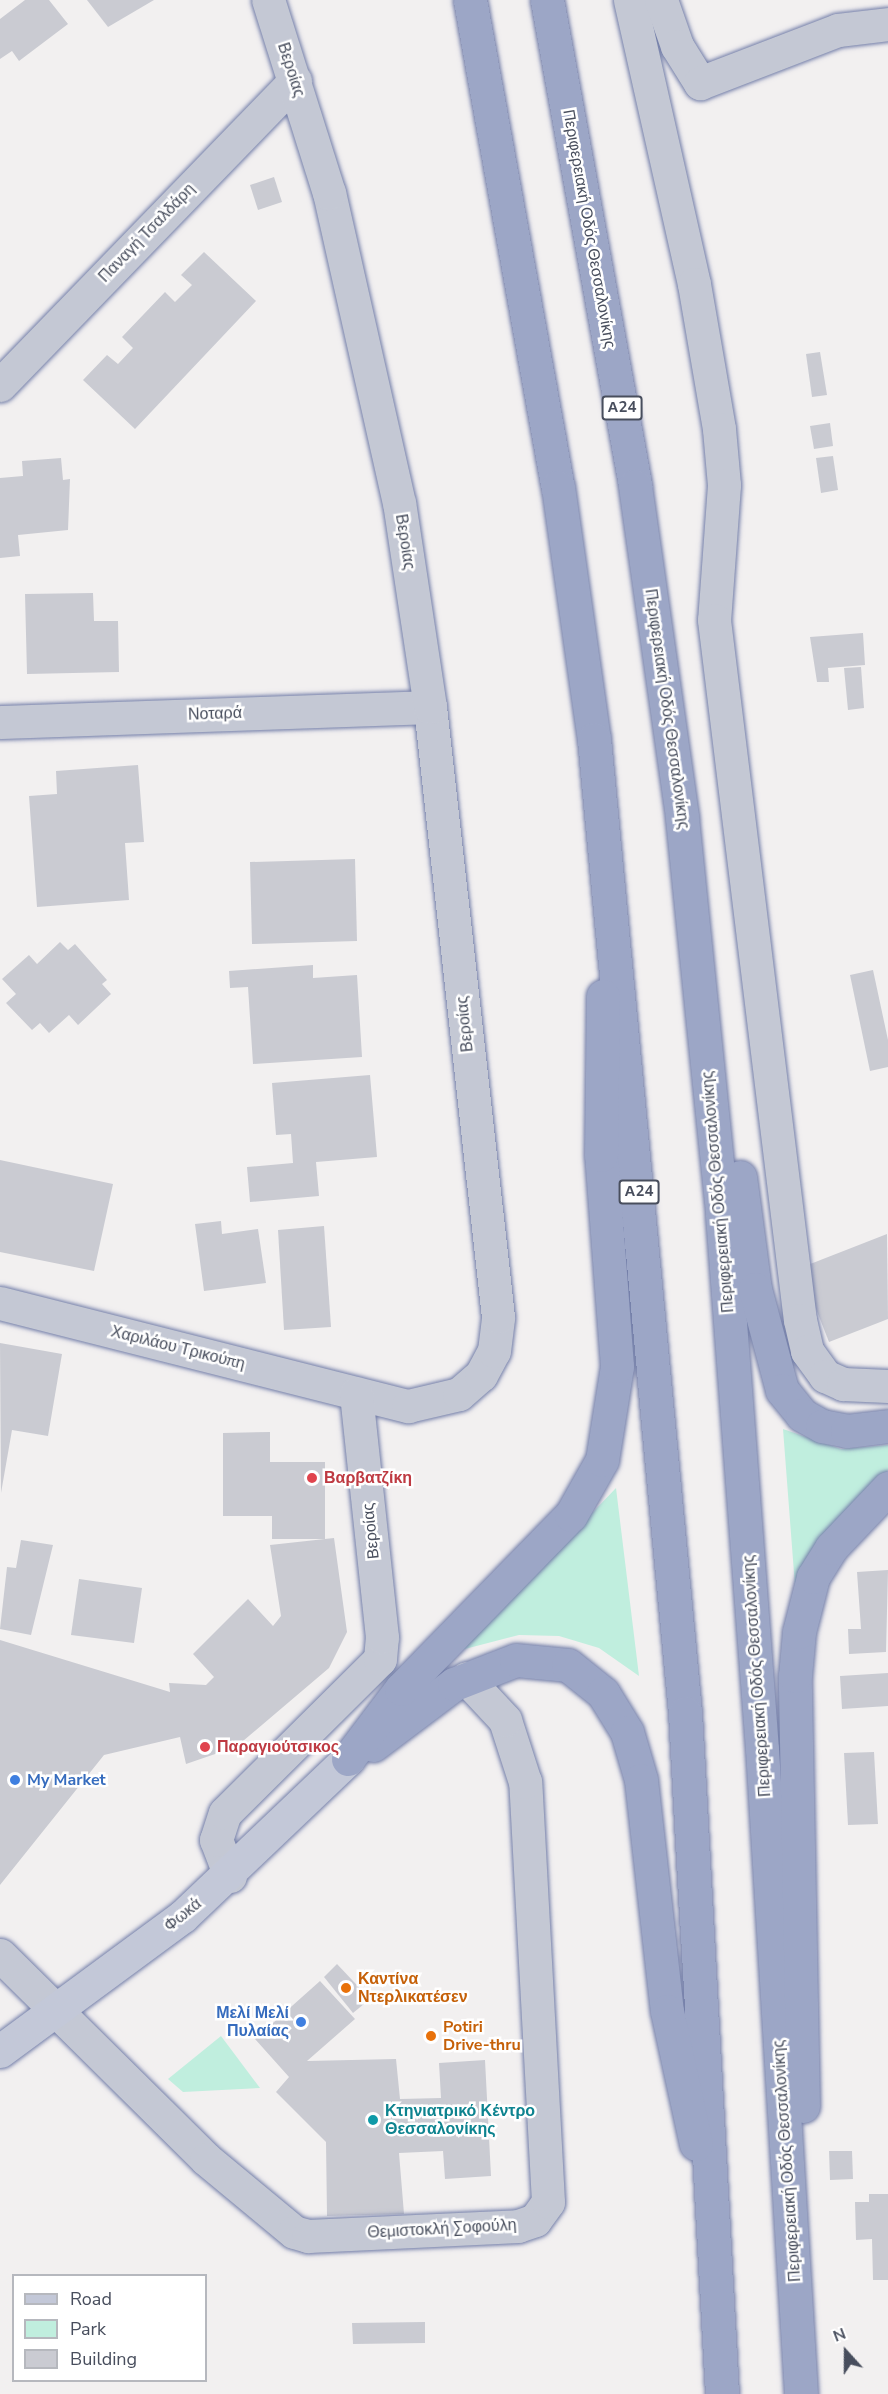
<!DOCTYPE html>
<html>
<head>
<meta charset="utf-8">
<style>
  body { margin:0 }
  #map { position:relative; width:888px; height:2394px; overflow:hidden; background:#f2f0f0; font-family:"Nunito Sans",sans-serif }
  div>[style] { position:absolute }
  .green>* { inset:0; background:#c0eede }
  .building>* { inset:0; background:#cacbd2 }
  .roads { filter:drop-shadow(0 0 2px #747fa9) drop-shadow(0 0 2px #747fa9) }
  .minor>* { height:33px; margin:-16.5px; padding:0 16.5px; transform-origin:16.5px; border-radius:16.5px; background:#c4c8d4 }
  .secondary>* { height:33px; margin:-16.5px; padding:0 16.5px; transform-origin:16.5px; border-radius:16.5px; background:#c3c8d8 }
  .trunk>* { height:33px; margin:-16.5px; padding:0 16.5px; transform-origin:16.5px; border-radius:16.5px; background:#9ca6c6 }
  .dots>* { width:16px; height:16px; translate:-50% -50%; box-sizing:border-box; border:3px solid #fff; border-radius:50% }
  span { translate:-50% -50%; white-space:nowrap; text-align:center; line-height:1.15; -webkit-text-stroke:5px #fff; paint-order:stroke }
  .shield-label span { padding:2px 4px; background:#fff; border:2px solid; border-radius:4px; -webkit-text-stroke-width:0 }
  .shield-label { font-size:15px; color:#484e5d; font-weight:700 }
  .street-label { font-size:16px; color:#484e5d }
  .health-label { font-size:16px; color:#be3a42; font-weight:700 }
  .left { translate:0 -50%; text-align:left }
  .shop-label { font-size:16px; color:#366cbe; font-weight:700 }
  .right { translate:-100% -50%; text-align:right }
  .food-label { font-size:16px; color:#c56008; font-weight:700 }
  .culture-label { font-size:16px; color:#0d838f; font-weight:700 }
  .legend { position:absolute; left:12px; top:2274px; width:195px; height:108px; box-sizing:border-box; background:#fff; border:2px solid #b6b8be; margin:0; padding:8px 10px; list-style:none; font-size:18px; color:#484e5d }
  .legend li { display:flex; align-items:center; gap:12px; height:30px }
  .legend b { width:30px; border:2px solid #b6b8be }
  .north { position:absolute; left:816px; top:2322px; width:60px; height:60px; -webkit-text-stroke:4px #fff; paint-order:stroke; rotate:339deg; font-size:16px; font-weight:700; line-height:24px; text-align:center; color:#484e5d }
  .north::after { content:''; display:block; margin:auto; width:21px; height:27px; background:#484e5d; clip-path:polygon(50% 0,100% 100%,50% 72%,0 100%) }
</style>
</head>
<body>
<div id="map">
  <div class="green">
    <i style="clip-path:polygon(783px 1429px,841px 1449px,888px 1445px,888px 1470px,795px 1586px)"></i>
    <i style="clip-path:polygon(616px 1488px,639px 1676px,599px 1648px,559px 1636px,519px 1635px,461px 1650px)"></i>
    <i style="clip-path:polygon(221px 2036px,260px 2088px,183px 2092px,168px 2079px)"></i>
  </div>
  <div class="building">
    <i style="clip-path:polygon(25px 0,49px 0,68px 24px,19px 61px,12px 51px,0 59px,0 19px)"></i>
    <i style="clip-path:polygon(87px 0,154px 0,108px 27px)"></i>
    <i style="clip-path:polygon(274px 177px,282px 202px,258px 210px,250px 185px)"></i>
    <i style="clip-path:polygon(204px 252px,256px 301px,135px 429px,83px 380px,107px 355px,118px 364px,133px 348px,122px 337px,165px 292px,175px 302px,192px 285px,181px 275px)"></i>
    <i style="clip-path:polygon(820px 352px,827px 395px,812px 397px,806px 354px)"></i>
    <i style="clip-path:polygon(830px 423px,833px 446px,814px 449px,810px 426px)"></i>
    <i style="clip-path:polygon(833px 456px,838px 490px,821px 493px,816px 458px)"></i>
    <i style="clip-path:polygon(61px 458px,63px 480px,70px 479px,68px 530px,18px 535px,20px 556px,0 558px,0 478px,23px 476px,22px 461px)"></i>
    <i style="clip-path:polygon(93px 593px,94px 621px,118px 621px,119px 672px,27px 674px,25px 594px)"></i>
    <i style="clip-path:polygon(863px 633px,865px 665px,828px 668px,829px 682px,817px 682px,810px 637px)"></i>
    <i style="clip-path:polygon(861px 667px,864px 708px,848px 710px,844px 668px)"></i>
    <i style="clip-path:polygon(138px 765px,144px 842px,125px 843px,129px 900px,37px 907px,29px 796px,57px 794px,56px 771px)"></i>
    <i style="clip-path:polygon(355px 859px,357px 941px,252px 944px,250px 862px)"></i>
    <i style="clip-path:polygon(60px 942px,68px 950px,75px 944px,107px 980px,102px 984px,111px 994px,78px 1025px,69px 1015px,49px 1033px,40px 1023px,32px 1030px,6px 1003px,16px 994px,2px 979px,29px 955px,37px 964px)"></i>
    <i style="clip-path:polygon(313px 965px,313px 978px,357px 975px,362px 1057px,253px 1064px,248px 987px,230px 988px,229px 971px)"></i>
    <i style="clip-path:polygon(873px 970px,888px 1040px,888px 1067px,870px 1071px,850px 975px)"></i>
    <i style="clip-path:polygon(370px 1075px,377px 1157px,316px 1162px,319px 1196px,250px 1202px,247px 1167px,293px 1163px,291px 1134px,276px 1135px,272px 1083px)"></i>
    <i style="clip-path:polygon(0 1160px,113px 1184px,94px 1271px,0 1252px)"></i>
    <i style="clip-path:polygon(221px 1221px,222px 1234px,258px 1229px,266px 1283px,204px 1291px,195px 1224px)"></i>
    <i style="clip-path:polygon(324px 1226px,331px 1327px,284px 1330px,278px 1230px)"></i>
    <i style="clip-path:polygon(887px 1234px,888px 1319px,829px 1342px,800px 1268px)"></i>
    <i style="clip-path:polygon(0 1343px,62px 1354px,48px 1436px,12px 1430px,1px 1493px)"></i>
    <i style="clip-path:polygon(270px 1432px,270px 1462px,325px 1462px,325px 1539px,272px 1539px,272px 1516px,223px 1516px,223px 1433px)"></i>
    <i style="clip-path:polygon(334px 1538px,347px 1632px,329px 1668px,243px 1741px,218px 1753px,186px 1764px,180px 1737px,104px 1755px,0 1885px,0 1640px,170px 1692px,169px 1683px,206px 1685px,214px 1677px,193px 1654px,248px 1599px,273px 1626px,281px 1616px,270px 1545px)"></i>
    <i style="clip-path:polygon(21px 1540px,53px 1545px,31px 1635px,0 1629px,7px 1567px,16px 1568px)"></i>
    <i style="clip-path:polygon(888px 1570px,886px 1652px,849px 1654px,848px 1629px,861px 1629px,857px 1572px)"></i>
    <i style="clip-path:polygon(79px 1579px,142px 1588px,134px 1643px,71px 1635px)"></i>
    <i style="clip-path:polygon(888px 1673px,888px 1706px,842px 1709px,840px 1676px)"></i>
    <i style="clip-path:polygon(874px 1752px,878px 1824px,848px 1825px,844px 1753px)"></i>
    <i style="clip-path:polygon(337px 1964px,370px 1999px,353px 2013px,324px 1977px)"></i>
    <i style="clip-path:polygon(320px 1981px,355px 2019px,307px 2061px,396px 2059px,400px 2099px,441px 2098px,439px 2063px,485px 2060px,491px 2176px,445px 2179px,443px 2151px,399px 2153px,404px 2214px,327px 2216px,326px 2142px,276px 2092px,289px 2077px,255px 2039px)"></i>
    <i style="clip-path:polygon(829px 2151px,852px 2151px,853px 2179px,830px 2180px)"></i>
    <i style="clip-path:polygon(869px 2194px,888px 2194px,888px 2280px,873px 2280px,872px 2239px,856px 2240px,855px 2202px,869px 2202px)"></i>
    <i style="clip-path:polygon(425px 2322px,425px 2343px,353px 2344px,352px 2323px)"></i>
  </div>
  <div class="roads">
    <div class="minor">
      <i style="left:630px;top:0;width:291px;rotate:77.3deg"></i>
      <i style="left:694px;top:284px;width:147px;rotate:80.2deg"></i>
      <i style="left:719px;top:429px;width:56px;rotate:84.9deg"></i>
      <i style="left:724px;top:485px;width:135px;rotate:94.2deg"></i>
      <i style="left:714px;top:620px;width:705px;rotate:83deg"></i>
      <i style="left:800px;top:1320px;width:32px;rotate:77deg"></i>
      <i style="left:807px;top:1351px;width:31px;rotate:54deg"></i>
      <i style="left:825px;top:1376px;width:20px;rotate:24deg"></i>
      <i style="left:843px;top:1384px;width:45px;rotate:2.5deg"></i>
      <i style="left:661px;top:0;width:49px;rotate:70.8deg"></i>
      <i style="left:677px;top:46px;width:44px;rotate:58.1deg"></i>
      <i style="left:700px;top:83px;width:148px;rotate:-21deg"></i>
      <i style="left:838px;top:30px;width:50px;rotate:-6.8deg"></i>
      <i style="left:0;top:385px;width:424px;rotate:-45.9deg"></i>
      <i style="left:0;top:722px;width:430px;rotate:-2deg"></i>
      <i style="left:0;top:1303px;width:421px;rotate:14.2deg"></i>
      <i style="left:408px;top:1406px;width:52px;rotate:-13.2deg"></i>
      <i style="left:459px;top:1394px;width:29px;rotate:-41deg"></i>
      <i style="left:481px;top:1375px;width:27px;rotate:-62deg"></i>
      <i style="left:494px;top:1351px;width:34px;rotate:-83deg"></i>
      <i style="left:498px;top:1317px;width:614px;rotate:-96.36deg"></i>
      <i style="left:430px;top:707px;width:206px;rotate:-98.6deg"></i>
      <i style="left:399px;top:503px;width:318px;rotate:-102.7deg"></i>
      <i style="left:329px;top:193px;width:202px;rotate:-107.5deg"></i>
      <i style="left:230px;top:1876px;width:39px;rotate:-111deg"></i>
      <i style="left:216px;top:1840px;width:28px;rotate:-72deg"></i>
      <i style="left:225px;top:1813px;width:218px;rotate:-44.8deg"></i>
      <i style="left:380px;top:1659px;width:22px;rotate:-85deg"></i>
      <i style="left:382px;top:1637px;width:245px;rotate:-96.1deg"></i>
      <i style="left:0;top:1955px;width:290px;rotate:44.7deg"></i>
      <i style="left:206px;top:2159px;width:114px;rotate:39.7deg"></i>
      <i style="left:294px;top:2232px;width:15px;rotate:16deg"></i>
      <i style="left:308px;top:2236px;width:210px;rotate:-2.7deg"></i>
      <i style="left:518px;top:2226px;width:18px;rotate:-19deg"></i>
      <i style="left:535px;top:2220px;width:22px;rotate:-54deg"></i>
      <i style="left:548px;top:2202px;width:421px;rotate:-93.1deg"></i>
      <i style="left:525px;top:1782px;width:65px;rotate:-107.9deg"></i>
      <i style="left:505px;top:1720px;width:57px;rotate:-132.9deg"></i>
    </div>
    <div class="secondary">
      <i style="left:0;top:2051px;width:227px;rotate:-36.4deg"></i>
      <i style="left:183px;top:1916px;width:228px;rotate:-43.6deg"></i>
    </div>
    <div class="trunk">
      <i style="left:470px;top:0;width:495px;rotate:79.8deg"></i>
      <i style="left:558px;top:487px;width:255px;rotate:81.9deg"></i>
      <i style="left:594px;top:739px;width:978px;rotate:84.66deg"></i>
      <i style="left:685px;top:1713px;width:682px;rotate:86.89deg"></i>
      <i style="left:547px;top:0;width:494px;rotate:79.7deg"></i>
      <i style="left:635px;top:486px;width:335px;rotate:81.9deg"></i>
      <i style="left:682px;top:818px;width:399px;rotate:84.2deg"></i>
      <i style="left:722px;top:1215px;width:535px;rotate:85.72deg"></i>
      <i style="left:762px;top:1749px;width:646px;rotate:86.54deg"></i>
      <i style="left:740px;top:1177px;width:113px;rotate:82.4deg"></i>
      <i style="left:755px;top:1289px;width:105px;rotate:75deg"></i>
      <i style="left:782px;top:1390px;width:32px;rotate:51deg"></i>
      <i style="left:802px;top:1415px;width:23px;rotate:29deg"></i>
      <i style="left:822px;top:1426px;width:25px;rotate:11deg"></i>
      <i style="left:847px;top:1431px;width:41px;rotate:-7deg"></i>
      <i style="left:373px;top:1745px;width:101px;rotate:-37deg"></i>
      <i style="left:454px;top:1684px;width:66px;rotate:-21.2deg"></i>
      <i style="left:516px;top:1660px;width:52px;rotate:5.5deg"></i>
      <i style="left:568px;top:1665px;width:45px;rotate:38.7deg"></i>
      <i style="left:603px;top:1693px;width:46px;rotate:58.4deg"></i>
      <i style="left:627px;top:1732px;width:50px;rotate:73.7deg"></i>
      <i style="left:641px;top:1780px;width:232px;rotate:83.6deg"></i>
      <i style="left:667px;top:2011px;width:136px;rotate:77.7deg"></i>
      <i style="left:348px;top:1759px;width:88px;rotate:-52.9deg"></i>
      <i style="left:401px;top:1689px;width:243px;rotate:-45.7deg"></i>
      <i style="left:571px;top:1515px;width:63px;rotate:-60.6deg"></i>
      <i style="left:602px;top:1460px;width:95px;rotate:-80.9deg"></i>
      <i style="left:617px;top:1366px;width:212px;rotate:-94.3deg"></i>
      <i style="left:601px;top:1155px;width:159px;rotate:-89.3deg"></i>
      <i style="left:803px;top:2106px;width:430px;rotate:-91.1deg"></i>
      <i style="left:795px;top:1676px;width:44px;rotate:-84.8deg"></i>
      <i style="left:799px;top:1632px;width:57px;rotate:-75.7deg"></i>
      <i style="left:813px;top:1577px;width:34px;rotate:-58deg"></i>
      <i style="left:831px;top:1548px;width:83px;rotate:-46.5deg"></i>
    </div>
  </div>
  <div class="dots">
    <i style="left:312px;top:1478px;background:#e0444e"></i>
    <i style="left:205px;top:1747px;background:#e0444e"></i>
    <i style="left:15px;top:1780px;background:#3f7fe0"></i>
    <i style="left:346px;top:1988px;background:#e8710a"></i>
    <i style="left:301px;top:2022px;background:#3f7fe0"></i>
    <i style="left:431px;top:2036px;background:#e8710a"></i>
    <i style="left:373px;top:2120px;background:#0f9aa8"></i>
  </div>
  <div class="shield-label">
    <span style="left:622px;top:408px">Α24</span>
    <span style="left:639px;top:1192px">Α24</span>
  </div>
  <div class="street-label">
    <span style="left:291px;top:70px;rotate:72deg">Βεροίας</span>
    <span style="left:589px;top:229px;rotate:80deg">Περιφερειακή Οδός Θεσσαλονίκης</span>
    <span style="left:147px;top:233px;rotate:-46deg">Παναγή Τσαλδάρη</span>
    <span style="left:405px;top:542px;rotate:81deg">Βεροίας</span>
    <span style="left:667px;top:709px;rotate:82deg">Περιφερειακή Οδός Θεσσαλονίκης</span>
    <span style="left:215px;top:714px;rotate:-2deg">Νοταρά</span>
    <span style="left:465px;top:1024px;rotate:-96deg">Βεροίας</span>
    <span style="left:718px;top:1192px;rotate:-95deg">Περιφερειακή Οδός Θεσσαλονίκης</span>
    <span style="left:178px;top:1348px;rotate:14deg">Χαριλάου Τρικούπη</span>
    <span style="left:371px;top:1531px;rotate:-96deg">Βεροίας</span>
    <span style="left:757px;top:1676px;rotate:-94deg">Περιφερειακή Οδός Θεσσαλονίκης</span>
    <span style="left:183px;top:1915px;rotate:-39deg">Φωκά</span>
    <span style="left:787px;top:2161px;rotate:-94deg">Περιφερειακή Οδός Θεσσαλονίκης</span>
    <span style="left:442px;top:2229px;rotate:-3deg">Θεμιστοκλή Σοφούλη</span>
  </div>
  <div class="health-label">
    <span class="left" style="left:324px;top:1478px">Βαρβατζίκη</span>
    <span class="left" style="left:217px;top:1747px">Παραγιούτσικος</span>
  </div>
  <div class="shop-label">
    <span class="left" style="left:27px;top:1780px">My Market</span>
    <span class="right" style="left:289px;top:2022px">Μελί Μελί<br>Πυλαίας</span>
  </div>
  <div class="food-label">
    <span class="left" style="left:358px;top:1988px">Καντίνα<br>Ντερλικατέσεν</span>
    <span class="left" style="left:443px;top:2036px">Potiri<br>Drive-thru</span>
  </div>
  <div class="culture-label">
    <span class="left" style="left:385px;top:2120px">Κτηνιατρικό Κέντρο<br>Θεσσαλονίκης</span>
  </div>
  <ul class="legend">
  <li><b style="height:8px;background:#c3c8d8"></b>Road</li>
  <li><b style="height:16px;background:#c0eede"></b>Park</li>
  <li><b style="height:16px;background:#cacbd2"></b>Building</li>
  </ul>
  <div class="north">N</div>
</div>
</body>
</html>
